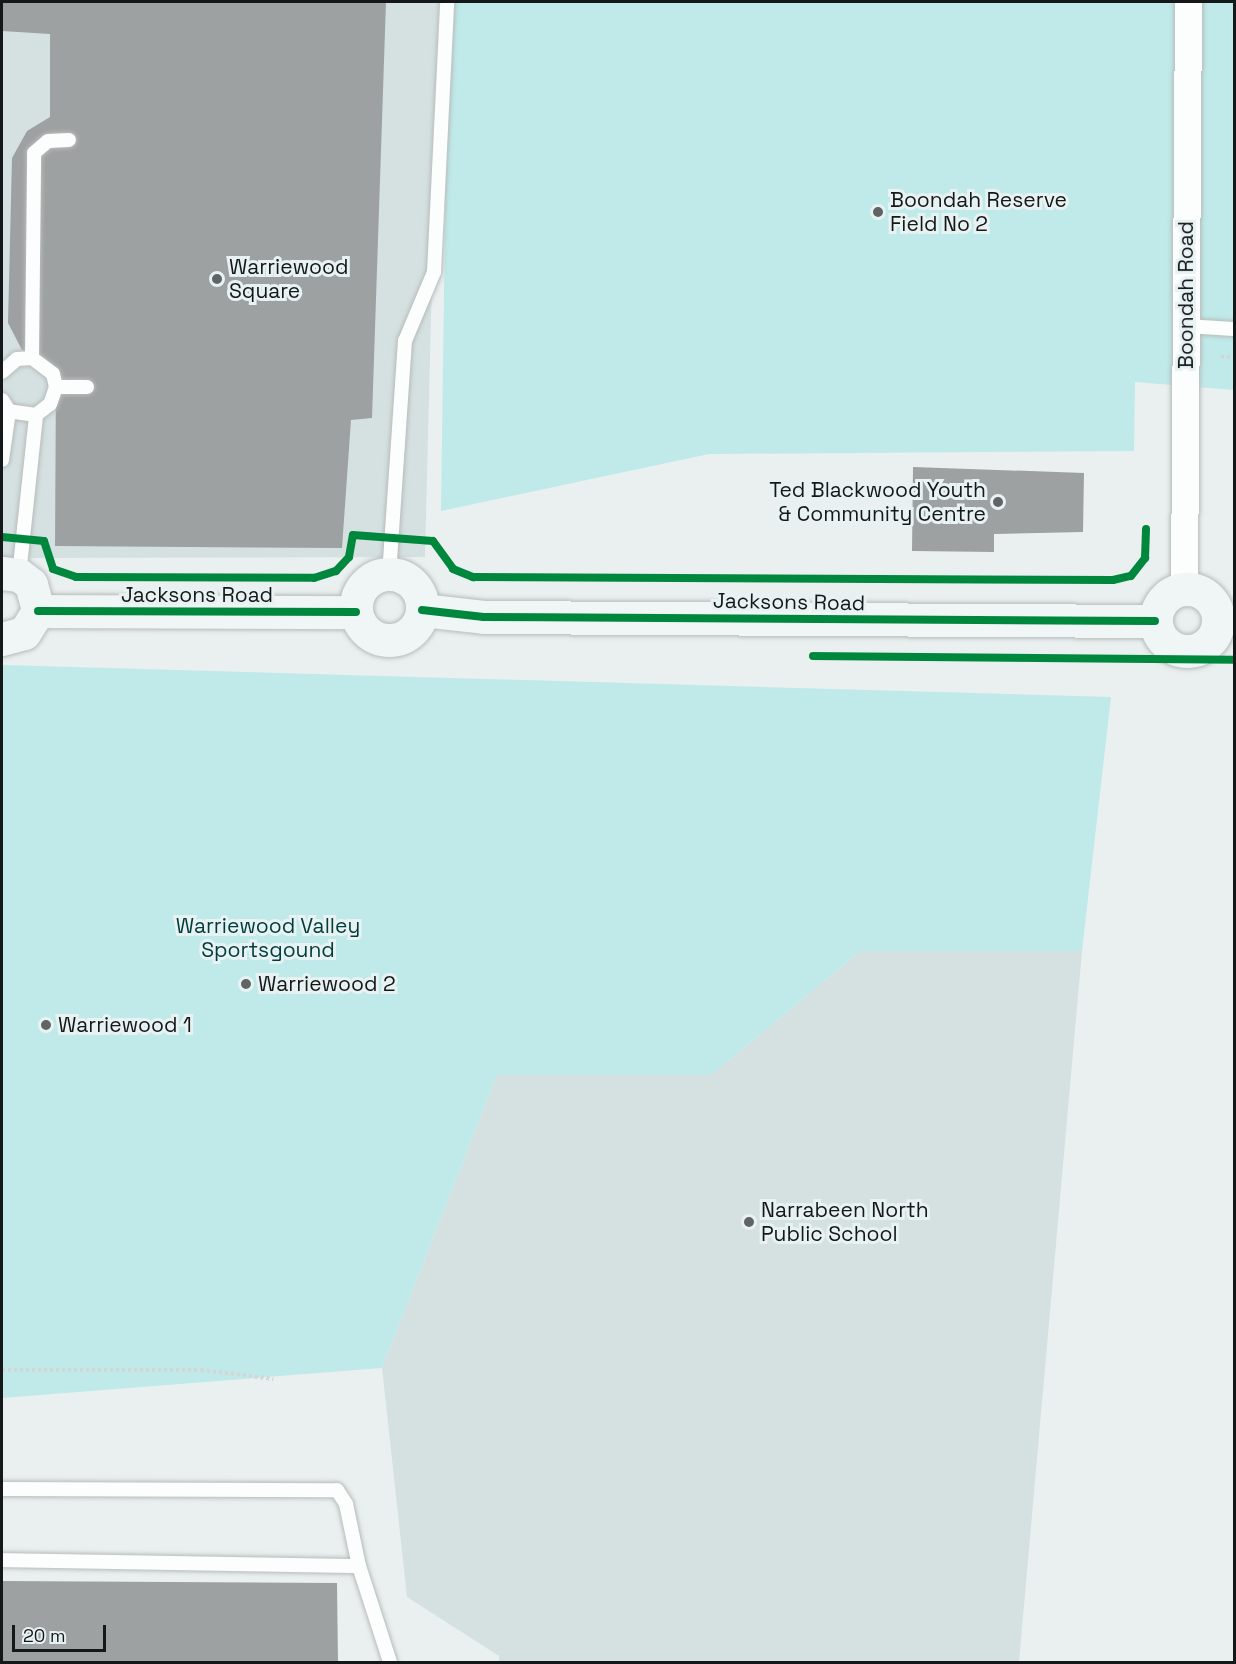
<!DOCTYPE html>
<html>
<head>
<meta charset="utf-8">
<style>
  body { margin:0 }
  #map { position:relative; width:1236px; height:1664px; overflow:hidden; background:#eaf0f0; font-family:"Space Grotesk",sans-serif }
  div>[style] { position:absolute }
  .built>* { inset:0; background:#d5e1e1 }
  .green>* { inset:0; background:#bfeae9 }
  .building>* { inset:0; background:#9ea1a1 }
  .path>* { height:4px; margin-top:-2px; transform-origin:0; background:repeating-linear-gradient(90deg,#d4d6d6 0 3px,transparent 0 6px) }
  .roads { filter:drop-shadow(0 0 2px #b7bbbb) drop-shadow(0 0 2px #b7bbbb) }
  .lane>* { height:14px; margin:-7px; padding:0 7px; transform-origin:7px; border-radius:7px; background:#fcfdfd }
  .street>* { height:27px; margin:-13.5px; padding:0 13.5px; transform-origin:13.5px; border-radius:13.5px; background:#fcfdfd }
  .secondary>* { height:33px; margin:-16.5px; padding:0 16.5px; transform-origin:16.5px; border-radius:16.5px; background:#f0f5f5 }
  .secondary>.ring { margin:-16.5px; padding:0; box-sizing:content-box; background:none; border:33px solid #f0f5f5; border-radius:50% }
  .cycleway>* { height:8px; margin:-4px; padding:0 4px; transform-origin:4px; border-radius:4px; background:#00873e }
  .dots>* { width:16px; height:16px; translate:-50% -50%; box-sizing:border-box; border:3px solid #e8f2f2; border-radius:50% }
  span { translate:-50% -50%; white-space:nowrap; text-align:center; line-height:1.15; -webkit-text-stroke:6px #e8f2f2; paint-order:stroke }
  .poi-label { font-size:21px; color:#151818 }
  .left { translate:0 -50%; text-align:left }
  .right { translate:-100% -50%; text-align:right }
  .street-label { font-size:21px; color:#151818 }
  .park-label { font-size:21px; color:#003d3d }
  .frame { position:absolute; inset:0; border:3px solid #151818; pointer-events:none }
  .scale { position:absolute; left:12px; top:1625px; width:94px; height:27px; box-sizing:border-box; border:3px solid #151818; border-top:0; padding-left:8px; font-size:18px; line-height:21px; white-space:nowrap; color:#151818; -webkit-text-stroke:4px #e8f2f2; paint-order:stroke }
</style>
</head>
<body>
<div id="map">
  <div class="built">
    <i style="clip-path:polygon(2px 2px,439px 2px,425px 557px,2px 558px)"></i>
    <i style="clip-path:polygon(860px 951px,1082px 951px,1019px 1662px,499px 1662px,499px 1656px,407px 1597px,382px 1368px,497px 1075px,711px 1075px)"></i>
  </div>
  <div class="green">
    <i style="clip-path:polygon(448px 2px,1234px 2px,1234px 390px,1135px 382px,1134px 451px,709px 454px,441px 511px)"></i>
    <i style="clip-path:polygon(2px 665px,1111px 697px,1082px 951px,860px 951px,711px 1075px,497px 1075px,382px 1368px,2px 1398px)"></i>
  </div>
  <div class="building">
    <i style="clip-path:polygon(2px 2px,386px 2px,372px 418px,351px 420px,342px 548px,55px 546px,56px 373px,43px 358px,22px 350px,8px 323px,12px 158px,27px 131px,50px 117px,50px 34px,2px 31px)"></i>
    <i style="clip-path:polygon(913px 467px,1084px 473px,1083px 532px,994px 534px,994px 552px,912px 551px)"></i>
    <i style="clip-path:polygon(2px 1581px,337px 1583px,338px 1662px,2px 1662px)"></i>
  </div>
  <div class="path">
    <i style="left:1221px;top:357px;width:13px"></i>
    <i style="left:2px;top:1370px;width:199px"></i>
    <i style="left:201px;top:1370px;width:73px;rotate:7.1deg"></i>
  </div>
  <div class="roads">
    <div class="lane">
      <i style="left:1186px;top:326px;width:48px;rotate:3.6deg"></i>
      <i style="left:32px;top:358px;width:205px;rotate:-89.4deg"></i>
      <i style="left:34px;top:153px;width:18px;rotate:-41deg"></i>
      <i style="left:48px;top:141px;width:21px;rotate:-3deg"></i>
      <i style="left:2px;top:372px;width:20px;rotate:-41deg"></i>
      <i style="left:17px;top:359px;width:15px;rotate:-4deg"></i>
      <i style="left:32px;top:358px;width:26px;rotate:37deg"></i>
      <i style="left:53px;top:374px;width:13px;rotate:77deg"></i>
      <i style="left:56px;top:387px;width:18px;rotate:109deg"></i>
      <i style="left:50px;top:404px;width:18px;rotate:142deg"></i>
      <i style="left:36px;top:415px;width:27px;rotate:-172deg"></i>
      <i style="left:9px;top:411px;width:13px;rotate:-122deg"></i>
      <i style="left:56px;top:387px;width:31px"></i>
      <i style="left:2px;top:460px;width:49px;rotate:-81.9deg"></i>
      <i style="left:19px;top:575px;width:161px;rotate:-83.9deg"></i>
      <i style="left:389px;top:575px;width:235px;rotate:-86.1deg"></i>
      <i style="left:405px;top:341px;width:75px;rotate:-67.2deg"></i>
      <i style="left:434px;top:272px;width:270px;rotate:-87.2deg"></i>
      <i style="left:2px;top:1489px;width:335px;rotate:0.2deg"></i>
      <i style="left:337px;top:1490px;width:17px;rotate:57deg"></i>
      <i style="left:346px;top:1504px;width:63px;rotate:78.2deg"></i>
      <i style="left:359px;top:1566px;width:101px;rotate:72.1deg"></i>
      <i style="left:2px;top:1560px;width:357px;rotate:1deg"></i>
    </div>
    <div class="street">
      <i style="left:1184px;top:588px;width:586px;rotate:-89.61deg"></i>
    </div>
    <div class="secondary">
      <i style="left:2px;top:573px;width:17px;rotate:7deg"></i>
      <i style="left:19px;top:575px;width:15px;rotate:37deg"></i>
      <i style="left:31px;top:584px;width:28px;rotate:75deg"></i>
      <i style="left:38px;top:611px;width:26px;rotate:122deg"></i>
      <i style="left:24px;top:633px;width:23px;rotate:165deg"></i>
      <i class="ring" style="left:356px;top:574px;width:33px;height:33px"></i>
      <i class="ring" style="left:1156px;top:589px;width:29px;height:29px"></i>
      <i style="left:422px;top:610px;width:62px;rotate:6.4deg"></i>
      <i style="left:484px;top:617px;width:671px;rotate:0.34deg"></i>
      <i style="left:38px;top:611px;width:318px;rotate:0.2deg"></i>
    </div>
  </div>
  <div class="cycleway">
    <i style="left:2px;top:537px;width:42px;rotate:5.4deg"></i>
    <i style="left:44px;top:541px;width:29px;rotate:72deg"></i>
    <i style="left:53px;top:569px;width:24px;rotate:19deg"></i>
    <i style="left:76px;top:577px;width:238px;rotate:0.2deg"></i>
    <i style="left:314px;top:578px;width:23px;rotate:-18deg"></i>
    <i style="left:336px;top:571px;width:19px;rotate:-47deg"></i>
    <i style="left:349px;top:557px;width:22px;rotate:-80deg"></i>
    <i style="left:353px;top:535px;width:80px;rotate:4.3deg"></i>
    <i style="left:433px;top:541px;width:34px;rotate:54deg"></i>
    <i style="left:453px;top:569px;width:22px;rotate:22deg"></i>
    <i style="left:473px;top:577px;width:640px;rotate:0.27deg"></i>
    <i style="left:1113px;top:580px;width:18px;rotate:-13deg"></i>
    <i style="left:1131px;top:576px;width:23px;rotate:-52deg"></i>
    <i style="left:1145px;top:558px;width:29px;rotate:-88deg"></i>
    <i style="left:422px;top:610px;width:62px;rotate:6.4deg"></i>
    <i style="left:484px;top:617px;width:671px;rotate:0.34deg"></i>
    <i style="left:38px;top:611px;width:318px;rotate:0.2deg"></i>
    <i style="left:813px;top:656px;width:421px;rotate:0.5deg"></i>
  </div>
  <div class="dots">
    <i style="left:878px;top:212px;background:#606464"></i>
    <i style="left:217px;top:279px;background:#606464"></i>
    <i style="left:998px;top:502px;background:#606464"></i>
    <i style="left:246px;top:984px;background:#606464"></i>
    <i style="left:46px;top:1025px;background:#606464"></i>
    <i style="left:749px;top:1222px;background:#606464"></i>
  </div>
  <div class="poi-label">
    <span class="left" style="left:890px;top:212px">Boondah Reserve<br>Field No 2</span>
    <span class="left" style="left:229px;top:279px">Warriewood<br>Square</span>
    <span class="right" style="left:986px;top:502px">Ted Blackwood Youth<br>&amp; Community Centre</span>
    <span class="left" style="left:258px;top:984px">Warriewood 2</span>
    <span class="left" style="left:58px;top:1025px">Warriewood 1</span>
    <span class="left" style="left:761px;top:1222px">Narrabeen North<br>Public School</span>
  </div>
  <div class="street-label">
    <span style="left:1186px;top:295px;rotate:-90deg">Boondah Road</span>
    <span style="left:197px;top:595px">Jacksons Road</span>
    <span style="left:789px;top:602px;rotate:1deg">Jacksons Road</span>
  </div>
  <div class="park-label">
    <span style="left:268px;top:938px">Warriewood Valley<br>Sportsgound</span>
  </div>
  <div class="frame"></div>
  <div class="scale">20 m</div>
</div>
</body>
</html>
